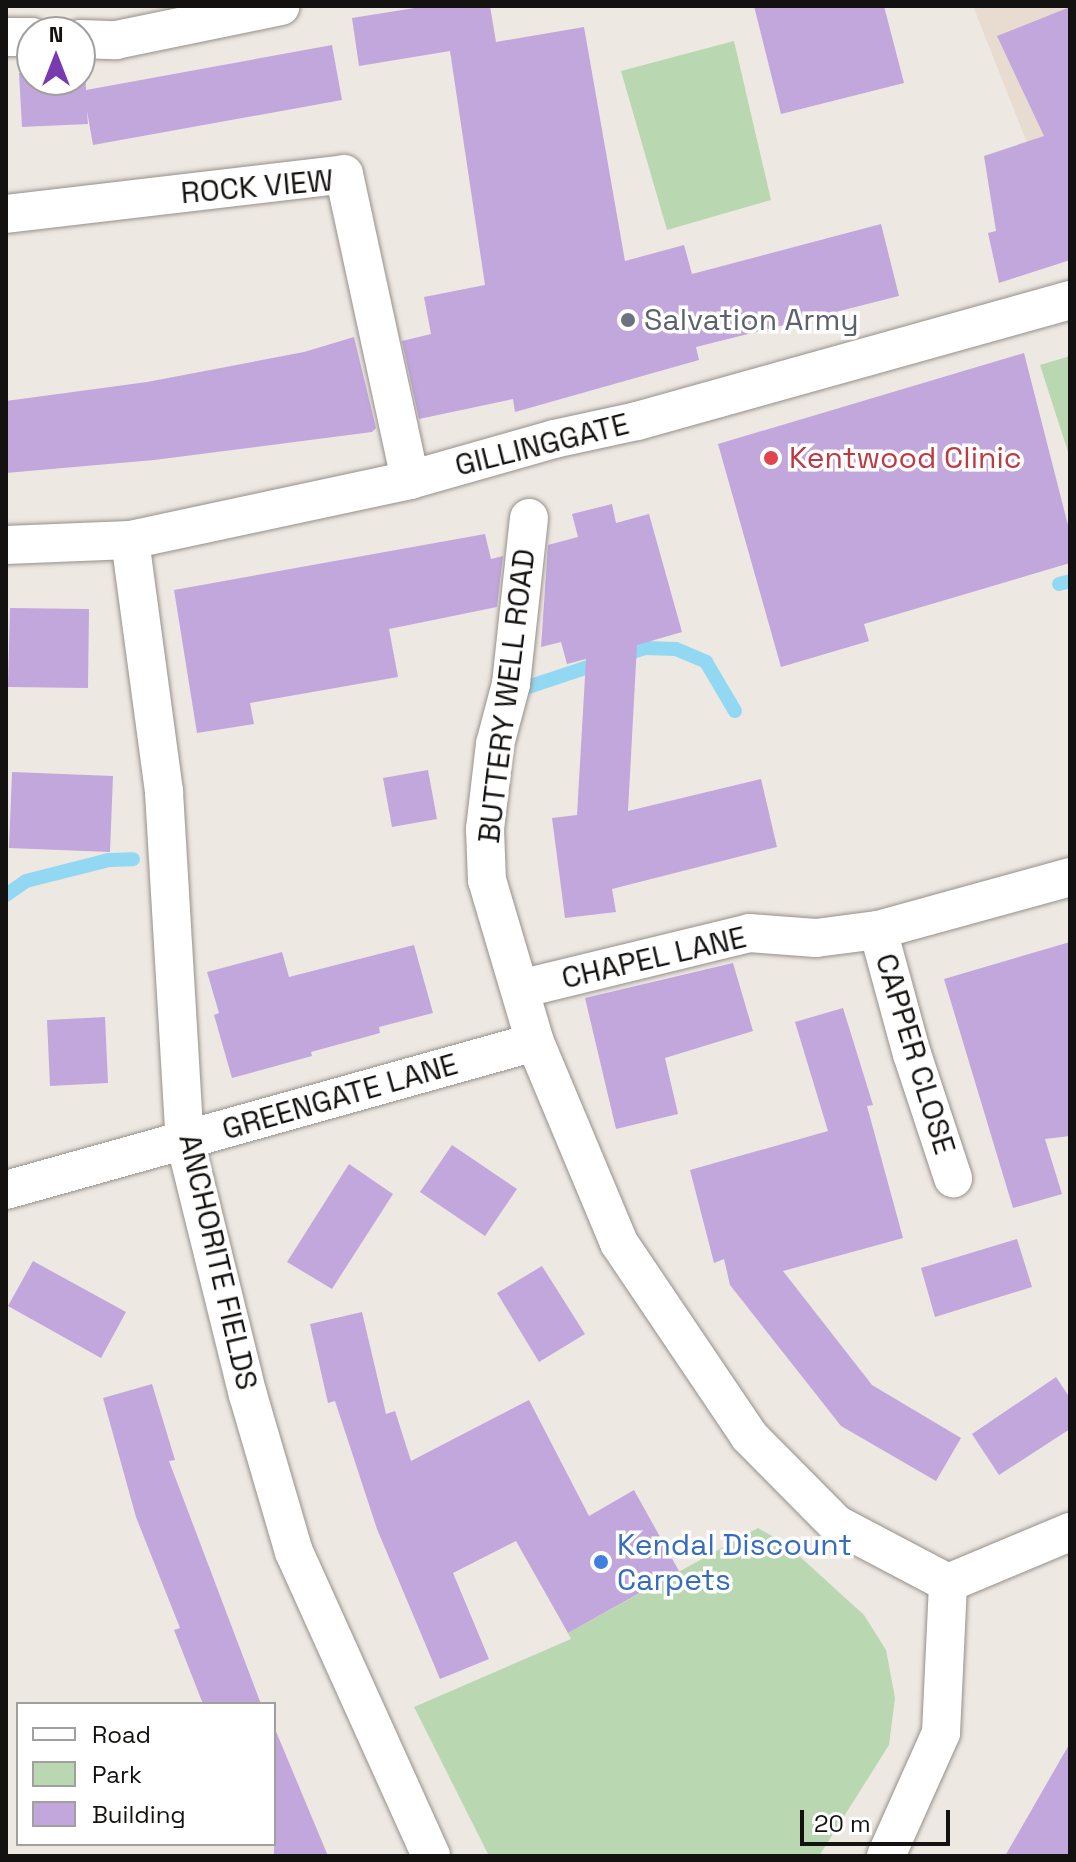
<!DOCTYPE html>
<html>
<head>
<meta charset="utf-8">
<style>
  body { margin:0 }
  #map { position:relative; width:1076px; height:1862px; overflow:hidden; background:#eee8e3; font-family:"Space Grotesk",sans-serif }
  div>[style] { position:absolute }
  .built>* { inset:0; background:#e8dcd1 }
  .green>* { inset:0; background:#b9d7b0 }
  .stream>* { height:14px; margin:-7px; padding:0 7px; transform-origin:7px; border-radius:7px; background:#92d8f2 }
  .building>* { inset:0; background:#c1a7dc }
  .roads { filter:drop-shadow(0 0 2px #96908b) drop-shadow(0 0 2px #96908b) }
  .street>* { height:38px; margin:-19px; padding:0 19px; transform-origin:19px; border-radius:19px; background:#fff }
  .dots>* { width:22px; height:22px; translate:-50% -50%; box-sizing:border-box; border:4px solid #fff; border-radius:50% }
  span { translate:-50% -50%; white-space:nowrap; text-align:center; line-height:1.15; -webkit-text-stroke:7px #fff; paint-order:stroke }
  .street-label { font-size:30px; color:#141210 }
  .worship-label { font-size:30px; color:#5b616d }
  .left { translate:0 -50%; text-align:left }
  .health-label { font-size:30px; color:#be3a42 }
  .shop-label { font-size:30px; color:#366cbe }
  .frame { position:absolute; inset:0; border:8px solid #141210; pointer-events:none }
  .legend { position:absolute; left:16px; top:1702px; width:260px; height:144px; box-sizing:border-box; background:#fff; border:2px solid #a1a09f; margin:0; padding:10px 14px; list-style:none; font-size:24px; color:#141210 }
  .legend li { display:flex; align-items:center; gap:16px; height:40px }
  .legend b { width:40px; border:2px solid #a1a09f }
  .north { position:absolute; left:16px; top:16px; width:80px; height:80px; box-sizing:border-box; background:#fff; border:2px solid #a1a09f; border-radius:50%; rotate:0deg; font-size:22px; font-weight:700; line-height:32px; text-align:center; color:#141210 }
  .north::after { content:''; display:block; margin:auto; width:28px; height:36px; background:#793aaf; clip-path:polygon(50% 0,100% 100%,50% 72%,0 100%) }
  .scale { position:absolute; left:800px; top:1810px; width:150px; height:36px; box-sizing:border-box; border:4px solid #141210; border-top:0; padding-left:10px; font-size:24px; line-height:28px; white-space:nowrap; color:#141210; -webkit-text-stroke:6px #fff; paint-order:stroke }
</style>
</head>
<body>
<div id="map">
  <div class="built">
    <i style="clip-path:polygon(973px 6px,1070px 6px,1070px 252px)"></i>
  </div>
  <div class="green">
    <i style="clip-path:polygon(734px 41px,771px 200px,667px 230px,621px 71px)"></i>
    <i style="clip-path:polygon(1070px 356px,1070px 458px,1040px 365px)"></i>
    <i style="clip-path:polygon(758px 1528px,786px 1544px,864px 1615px,886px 1650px,895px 1698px,889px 1745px,819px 1856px,489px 1856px,414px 1707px,571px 1639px,568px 1633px)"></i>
  </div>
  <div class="stream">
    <i style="left:1059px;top:584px;width:11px;rotate:-15deg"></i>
    <i style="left:528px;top:687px;width:123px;rotate:-18.4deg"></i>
    <i style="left:645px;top:648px;width:31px;rotate:2deg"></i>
    <i style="left:676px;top:649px;width:33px;rotate:23deg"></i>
    <i style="left:706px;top:662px;width:57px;rotate:59.4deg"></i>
    <i style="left:6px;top:895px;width:24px;rotate:-35deg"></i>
    <i style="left:26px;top:881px;width:86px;rotate:-14.2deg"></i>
    <i style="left:109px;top:860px;width:24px;rotate:-2deg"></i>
  </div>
  <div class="building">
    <i style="clip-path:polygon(427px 6px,490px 6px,496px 42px,584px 27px,625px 261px,684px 245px,692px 274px,881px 224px,899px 296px,696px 347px,699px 360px,515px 412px,513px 399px,419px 419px,402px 341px,431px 334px,424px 297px,485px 285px,450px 51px,359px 66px,352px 18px)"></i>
    <i style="clip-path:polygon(754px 6px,884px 6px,904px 83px,781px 114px)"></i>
    <i style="clip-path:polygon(1070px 7px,1070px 260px,999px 283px,988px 233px,996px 231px,984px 156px,1044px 136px,997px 36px)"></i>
    <i style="clip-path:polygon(332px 45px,342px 100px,93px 145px,87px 111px,88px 124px,22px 127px,19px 73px,32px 72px,32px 80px,80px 80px,80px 68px,85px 68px,86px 90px)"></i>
    <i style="clip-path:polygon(354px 337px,376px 428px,372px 432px,154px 460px,6px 473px,6px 401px,147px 382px,304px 352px)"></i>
    <i style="clip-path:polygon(1024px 353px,1070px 533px,1070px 563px,864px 624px,869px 641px,781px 667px,718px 444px)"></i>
    <i style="clip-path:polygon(612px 504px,616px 523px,649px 514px,682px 632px,637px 645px,628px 811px,761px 779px,777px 847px,612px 889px,616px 912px,565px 918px,552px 818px,577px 815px,586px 659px,567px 664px,561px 642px,541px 647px,548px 545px,578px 537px,572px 514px)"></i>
    <i style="clip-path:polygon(485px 534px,491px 559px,503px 556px,497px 607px,389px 629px,398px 677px,250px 703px,254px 724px,197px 733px,174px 590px)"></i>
    <i style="clip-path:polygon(10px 608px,89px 609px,88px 688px,8px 687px)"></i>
    <i style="clip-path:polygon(428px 770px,437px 819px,392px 827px,383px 778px)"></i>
    <i style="clip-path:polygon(12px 772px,113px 776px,110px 852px,9px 848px)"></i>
    <i style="clip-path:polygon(1070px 942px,1070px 1136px,1045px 1139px,1062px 1194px,1013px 1208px,944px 979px)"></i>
    <i style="clip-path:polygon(414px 945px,433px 1013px,379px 1027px,380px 1033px,311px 1052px,312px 1056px,232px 1078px,214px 1015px,219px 1013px,207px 972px,282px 952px,289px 977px)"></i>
    <i style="clip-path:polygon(733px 963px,753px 1031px,665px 1058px,678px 1114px,616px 1129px,585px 998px)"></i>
    <i style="clip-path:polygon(843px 1008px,873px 1105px,867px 1106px,903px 1238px,783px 1271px,872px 1385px,961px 1438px,936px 1481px,841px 1426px,730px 1285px,724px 1259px,714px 1263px,690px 1170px,828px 1131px,795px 1022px)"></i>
    <i style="clip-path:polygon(105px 1017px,108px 1083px,50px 1086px,47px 1020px)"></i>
    <i style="clip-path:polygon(452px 1145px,517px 1189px,485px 1236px,420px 1192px)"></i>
    <i style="clip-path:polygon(349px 1164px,393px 1194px,332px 1289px,287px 1262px)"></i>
    <i style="clip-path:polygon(1017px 1239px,1032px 1287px,935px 1317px,921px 1268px)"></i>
    <i style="clip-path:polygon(33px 1261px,126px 1312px,101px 1358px,8px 1306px)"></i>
    <i style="clip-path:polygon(542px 1266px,585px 1334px,539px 1362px,497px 1293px)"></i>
    <i style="clip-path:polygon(362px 1312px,386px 1414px,395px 1411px,411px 1461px,529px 1400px,589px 1516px,634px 1490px,679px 1571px,568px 1633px,516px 1541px,453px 1573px,489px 1659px,440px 1679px,377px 1529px,335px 1401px,328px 1403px,310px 1324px)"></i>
    <i style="clip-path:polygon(1056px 1377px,1070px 1398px,1070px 1429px,999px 1475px,972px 1434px)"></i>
    <i style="clip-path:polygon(152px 1384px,175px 1460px,169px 1461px,261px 1704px,203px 1704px,174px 1630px,180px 1628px,136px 1517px,103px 1398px)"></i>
    <i style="clip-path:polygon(275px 1729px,328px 1856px,274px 1856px)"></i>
    <i style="clip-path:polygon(1070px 1743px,1070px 1856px,1005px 1856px)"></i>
  </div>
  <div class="roads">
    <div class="street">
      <i style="left:6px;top:37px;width:26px"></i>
      <i style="left:80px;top:39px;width:36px;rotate:2deg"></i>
      <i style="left:116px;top:40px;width:168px;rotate:-11.6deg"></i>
      <i style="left:6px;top:214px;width:340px;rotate:-6.7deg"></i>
      <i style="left:344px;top:174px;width:313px;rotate:77.8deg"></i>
      <i style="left:529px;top:518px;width:167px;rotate:96.2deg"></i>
      <i style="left:511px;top:684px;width:62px;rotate:104.9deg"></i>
      <i style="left:495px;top:744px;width:86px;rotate:96.7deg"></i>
      <i style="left:485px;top:829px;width:51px;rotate:87.8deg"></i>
      <i style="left:487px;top:880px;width:169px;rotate:73.5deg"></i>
      <i style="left:535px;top:1042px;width:218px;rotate:67.3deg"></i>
      <i style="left:619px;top:1243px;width:233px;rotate:56deg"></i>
      <i style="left:749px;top:1436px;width:124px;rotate:45.3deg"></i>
      <i style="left:836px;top:1524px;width:127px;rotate:27.8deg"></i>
      <i style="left:948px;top:1583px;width:132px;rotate:-22.7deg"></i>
      <i style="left:130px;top:540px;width:254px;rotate:82.3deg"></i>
      <i style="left:164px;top:792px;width:350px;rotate:86.6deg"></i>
      <i style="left:185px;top:1141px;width:262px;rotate:76.1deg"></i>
      <i style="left:248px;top:1395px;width:164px;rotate:73.7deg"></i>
      <i style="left:294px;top:1552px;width:333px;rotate:65.7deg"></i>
      <i style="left:6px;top:545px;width:124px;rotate:-2.3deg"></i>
      <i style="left:130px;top:540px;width:286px;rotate:-12.1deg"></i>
      <i style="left:410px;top:480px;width:150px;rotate:-15.9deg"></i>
      <i style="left:554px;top:439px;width:85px;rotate:-12.2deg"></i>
      <i style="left:637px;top:421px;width:450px;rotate:-15.6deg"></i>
      <i style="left:878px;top:930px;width:129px;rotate:74.7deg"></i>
      <i style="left:912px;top:1054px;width:131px;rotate:71.7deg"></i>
      <i style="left:520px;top:989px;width:236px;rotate:-13.7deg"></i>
      <i style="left:749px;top:933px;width:67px;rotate:4.3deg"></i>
      <i style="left:816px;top:938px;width:63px;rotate:-7.4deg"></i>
      <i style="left:878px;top:930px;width:199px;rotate:-15.4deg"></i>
      <i style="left:6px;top:1190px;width:549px;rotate:-15.63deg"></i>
      <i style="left:886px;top:1856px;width:135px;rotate:-65.9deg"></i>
      <i style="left:941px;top:1733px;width:150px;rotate:-87.3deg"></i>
    </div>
  </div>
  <div class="dots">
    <i style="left:628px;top:320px;background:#6b7280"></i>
    <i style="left:771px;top:458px;background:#e0444e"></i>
    <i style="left:601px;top:1562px;background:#3f7fe0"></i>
  </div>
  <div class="street-label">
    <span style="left:257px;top:187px;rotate:-5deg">ROCK VIEW</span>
    <span style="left:542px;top:445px;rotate:-14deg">GILLINGGATE</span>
    <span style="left:507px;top:696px;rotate:-83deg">BUTTERY WELL ROAD</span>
    <span style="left:654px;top:958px;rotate:-13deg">CHAPEL LANE</span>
    <span style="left:915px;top:1054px;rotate:73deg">CAPPER CLOSE</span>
    <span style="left:340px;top:1097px;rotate:-16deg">GREENGATE LANE</span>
    <span style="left:218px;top:1262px;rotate:77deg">ANCHORITE FIELDS</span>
  </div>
  <div class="worship-label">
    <span class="left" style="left:644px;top:320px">Salvation Army</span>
  </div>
  <div class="health-label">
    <span class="left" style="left:789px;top:458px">Kentwood Clinic</span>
  </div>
  <div class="shop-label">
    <span class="left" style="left:617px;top:1562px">Kendal Discount<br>Carpets</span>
  </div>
  <div class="frame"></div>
  <ul class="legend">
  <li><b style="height:10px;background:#fff"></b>Road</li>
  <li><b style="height:22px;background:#b9d7b0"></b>Park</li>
  <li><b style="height:22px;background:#c1a7dc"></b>Building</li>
  </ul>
  <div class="north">N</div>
  <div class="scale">20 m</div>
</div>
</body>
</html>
